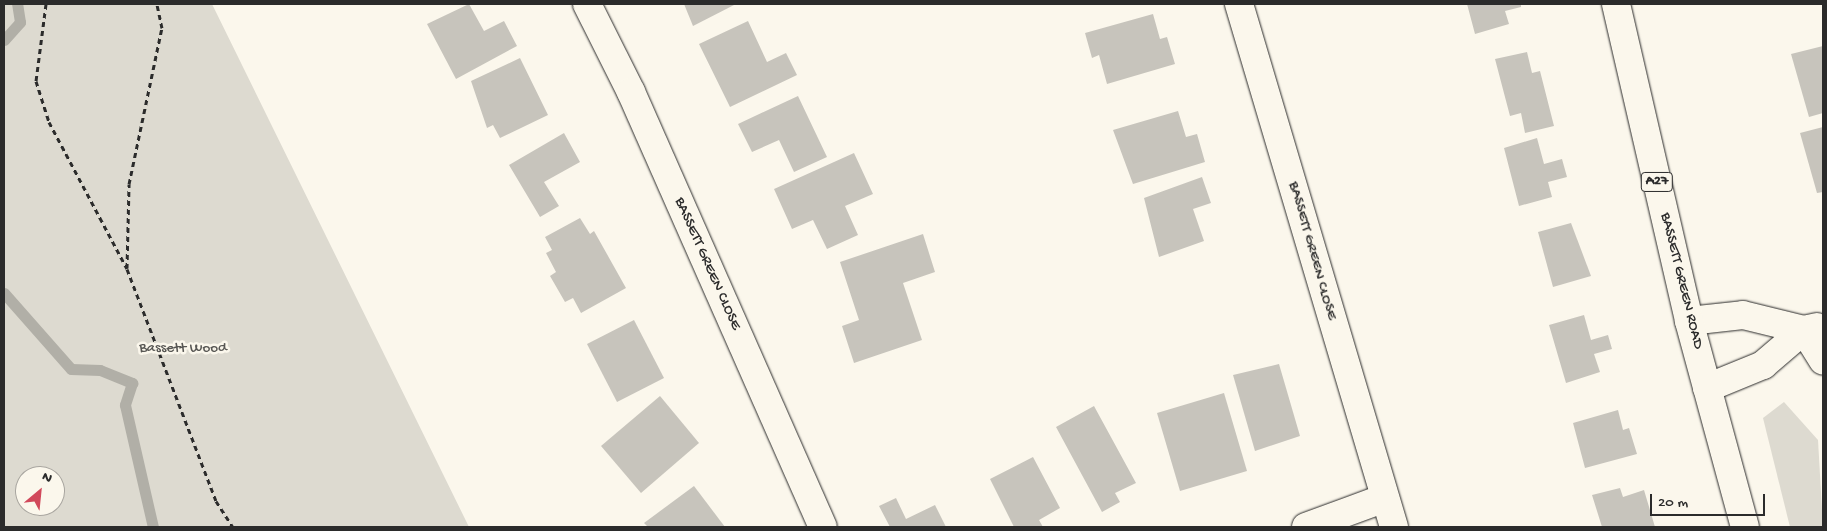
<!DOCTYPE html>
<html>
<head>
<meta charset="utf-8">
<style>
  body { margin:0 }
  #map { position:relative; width:1827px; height:531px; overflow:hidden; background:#fbf7ec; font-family:"Gochi Hand",sans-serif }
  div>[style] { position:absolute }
  .green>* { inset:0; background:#dddad0 }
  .stream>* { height:11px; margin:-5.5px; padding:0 5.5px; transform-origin:5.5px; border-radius:5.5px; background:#b1afa7 }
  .building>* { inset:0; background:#c7c4bc }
  .path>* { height:3px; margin-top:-1.5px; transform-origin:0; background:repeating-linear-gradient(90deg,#2b2b2b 0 5px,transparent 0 9px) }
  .roads { filter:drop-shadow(0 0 1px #2b2b2b) drop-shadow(0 0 1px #2b2b2b) }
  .minor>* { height:28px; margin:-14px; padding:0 14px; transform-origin:14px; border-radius:14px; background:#fbf7ec }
  .major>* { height:28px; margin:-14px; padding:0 14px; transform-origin:14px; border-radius:14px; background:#fbf7ec }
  span { translate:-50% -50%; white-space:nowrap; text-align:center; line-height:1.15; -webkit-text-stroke:5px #fbf7ec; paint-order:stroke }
  .shield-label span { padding:1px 4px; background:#fbf7ec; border:1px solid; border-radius:4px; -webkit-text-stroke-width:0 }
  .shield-label { font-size:14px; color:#2b2b2b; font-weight:700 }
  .street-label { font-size:15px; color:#2b2b2b }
  .park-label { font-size:15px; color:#585754 }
  .frame { position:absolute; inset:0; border:5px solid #2b2b2b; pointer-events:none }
  .north { position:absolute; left:15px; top:466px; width:50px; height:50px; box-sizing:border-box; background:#fbf7ec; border:1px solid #a8a59f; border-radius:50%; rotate:28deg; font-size:14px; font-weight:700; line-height:20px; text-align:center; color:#2b2b2b }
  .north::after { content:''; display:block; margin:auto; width:18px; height:22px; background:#d1495b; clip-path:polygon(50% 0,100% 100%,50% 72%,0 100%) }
  .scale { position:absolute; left:1650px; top:494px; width:115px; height:22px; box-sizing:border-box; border:2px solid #2b2b2b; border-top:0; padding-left:6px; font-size:15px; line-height:18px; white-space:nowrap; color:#2b2b2b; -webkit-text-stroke:4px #fbf7ec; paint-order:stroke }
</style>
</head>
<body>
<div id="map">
  <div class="green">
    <i style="clip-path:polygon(evenodd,4px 4px,212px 4px,469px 527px,4px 527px,4px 4px,25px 476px,55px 476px,55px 506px,25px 506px,25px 476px)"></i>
    <i style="clip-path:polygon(1784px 402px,1818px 440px,1823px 527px,1790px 527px,1763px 418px)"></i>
  </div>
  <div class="stream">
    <i style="left:4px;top:40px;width:24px;rotate:-48deg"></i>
    <i style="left:20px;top:22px;width:18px;rotate:-99deg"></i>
    <i style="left:4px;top:293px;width:101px;rotate:48.6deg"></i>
    <i style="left:71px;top:369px;width:29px;rotate:2deg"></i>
    <i style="left:100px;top:370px;width:35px;rotate:22deg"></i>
    <i style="left:132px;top:383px;width:23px;rotate:108deg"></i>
    <i style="left:125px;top:405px;width:125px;rotate:77.1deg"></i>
  </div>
  <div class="building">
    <i style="clip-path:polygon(469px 4px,484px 31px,504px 21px,517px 46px,456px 79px,427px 24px)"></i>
    <i style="clip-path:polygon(684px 4px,736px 4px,693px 26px)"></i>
    <i style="clip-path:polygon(1467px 4px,1521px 4px,1521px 7px,1505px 11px,1509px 24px,1475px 34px)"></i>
    <i style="clip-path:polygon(1153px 14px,1160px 39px,1167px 37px,1175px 64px,1107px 84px,1099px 55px,1092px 58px,1085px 33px)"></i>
    <i style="clip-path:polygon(748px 21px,767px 62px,786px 53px,797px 75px,730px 107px,699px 44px)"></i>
    <i style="clip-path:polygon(1823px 46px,1823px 113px,1809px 117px,1791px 54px)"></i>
    <i style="clip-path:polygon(1527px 52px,1532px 73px,1540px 71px,1554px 126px,1525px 133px,1521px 113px,1510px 116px,1495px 59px)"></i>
    <i style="clip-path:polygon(520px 58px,548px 115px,500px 138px,493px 125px,487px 128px,471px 81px)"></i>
    <i style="clip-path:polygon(798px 96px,827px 157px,794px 172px,779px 140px,752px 152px,738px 124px)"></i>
    <i style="clip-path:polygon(1178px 111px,1186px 137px,1197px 134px,1205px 162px,1133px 184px,1113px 130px)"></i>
    <i style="clip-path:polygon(1823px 127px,1823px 192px,1817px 193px,1800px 133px)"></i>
    <i style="clip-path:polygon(564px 133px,580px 162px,544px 182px,559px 206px,540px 217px,509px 165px)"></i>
    <i style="clip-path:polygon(1537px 138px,1544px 164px,1562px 159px,1567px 177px,1548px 182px,1552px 197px,1519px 206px,1504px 148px)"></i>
    <i style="clip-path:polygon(854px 153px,873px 194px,845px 206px,858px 235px,827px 249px,813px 220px,792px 229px,774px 189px)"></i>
    <i style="clip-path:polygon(1202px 177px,1211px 203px,1193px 209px,1204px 241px,1159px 257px,1144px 198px)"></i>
    <i style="clip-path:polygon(580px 218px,590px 234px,594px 231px,626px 288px,581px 313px,573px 298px,565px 302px,550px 276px,556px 272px,546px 253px,552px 250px,545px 237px)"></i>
    <i style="clip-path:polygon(1571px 223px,1591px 276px,1553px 287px,1538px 232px)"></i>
    <i style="clip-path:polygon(923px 234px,935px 272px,903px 283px,922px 340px,854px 363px,842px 326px,859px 320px,840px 262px)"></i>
    <i style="clip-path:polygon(1584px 315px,1591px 340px,1608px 335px,1612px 349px,1594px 354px,1600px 372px,1566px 383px,1549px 325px)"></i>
    <i style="clip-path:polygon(634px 320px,664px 378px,617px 402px,587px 344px)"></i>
    <i style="clip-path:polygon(1279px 364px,1300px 436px,1255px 451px,1233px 375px)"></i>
    <i style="clip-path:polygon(1224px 393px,1247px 471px,1180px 491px,1157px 413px)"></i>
    <i style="clip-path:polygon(660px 396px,699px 443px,641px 493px,601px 446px)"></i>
    <i style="clip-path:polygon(1094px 406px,1136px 483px,1115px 493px,1120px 502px,1102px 512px,1056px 427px)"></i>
    <i style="clip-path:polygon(1618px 410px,1623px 430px,1629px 428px,1637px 454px,1585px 468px,1573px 423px)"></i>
    <i style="clip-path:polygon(1033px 457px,1060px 508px,1039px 520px,1043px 527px,1014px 527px,990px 479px)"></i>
    <i style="clip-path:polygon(694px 486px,725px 527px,648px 527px,644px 523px)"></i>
    <i style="clip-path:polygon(1620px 488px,1623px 497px,1644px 490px,1655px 527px,1602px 527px,1592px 495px)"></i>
    <i style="clip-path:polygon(896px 498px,906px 519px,935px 505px,946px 527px,890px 527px,879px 506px)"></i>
  </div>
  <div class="path">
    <i style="left:46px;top:4px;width:78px;rotate:97.4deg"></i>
    <i style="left:36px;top:81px;width:43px;rotate:72.4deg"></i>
    <i style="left:49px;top:122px;width:166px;rotate:62deg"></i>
    <i style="left:127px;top:269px;width:248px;rotate:69deg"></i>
    <i style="left:216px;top:501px;width:31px;rotate:57deg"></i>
    <i style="left:127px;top:268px;width:84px;rotate:-88.6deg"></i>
    <i style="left:129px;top:184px;width:159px;rotate:-78.1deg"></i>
    <i style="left:162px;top:28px;width:25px;rotate:-102deg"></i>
  </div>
  <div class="roads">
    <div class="minor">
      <i style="left:587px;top:4px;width:98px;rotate:63.4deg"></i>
      <i style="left:631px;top:92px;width:475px;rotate:66.2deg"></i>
      <i style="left:1239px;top:4px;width:545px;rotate:73.49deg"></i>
      <i style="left:1689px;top:321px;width:54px;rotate:-6.3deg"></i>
      <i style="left:1743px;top:315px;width:63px;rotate:13.8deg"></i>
      <i style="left:1804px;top:330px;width:36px;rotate:58deg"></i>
      <i style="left:1707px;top:388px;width:61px;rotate:-22.3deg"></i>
      <i style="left:1763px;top:365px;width:54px;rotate:-40.5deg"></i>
      <i style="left:1804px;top:330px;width:13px;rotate:-13deg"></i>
      <i style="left:1306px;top:527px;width:84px;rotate:-20.2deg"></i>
    </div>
    <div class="major">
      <i style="left:1616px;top:4px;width:325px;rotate:77deg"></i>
      <i style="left:1689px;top:321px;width:213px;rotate:74.8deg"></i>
    </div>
  </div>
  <div class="shield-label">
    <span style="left:1657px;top:182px">A27</span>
  </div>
  <div class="street-label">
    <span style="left:1312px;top:251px;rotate:74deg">BASSETT GREEN CLOSE</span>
    <span style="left:707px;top:264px;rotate:66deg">BASSETT GREEN CLOSE</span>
    <span style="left:1681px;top:281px;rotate:76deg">BASSETT GREEN ROAD</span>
  </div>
  <div class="park-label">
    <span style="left:183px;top:349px">Bassett Wood</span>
  </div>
  <div class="frame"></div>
  <div class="north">N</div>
  <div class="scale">20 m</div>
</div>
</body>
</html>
